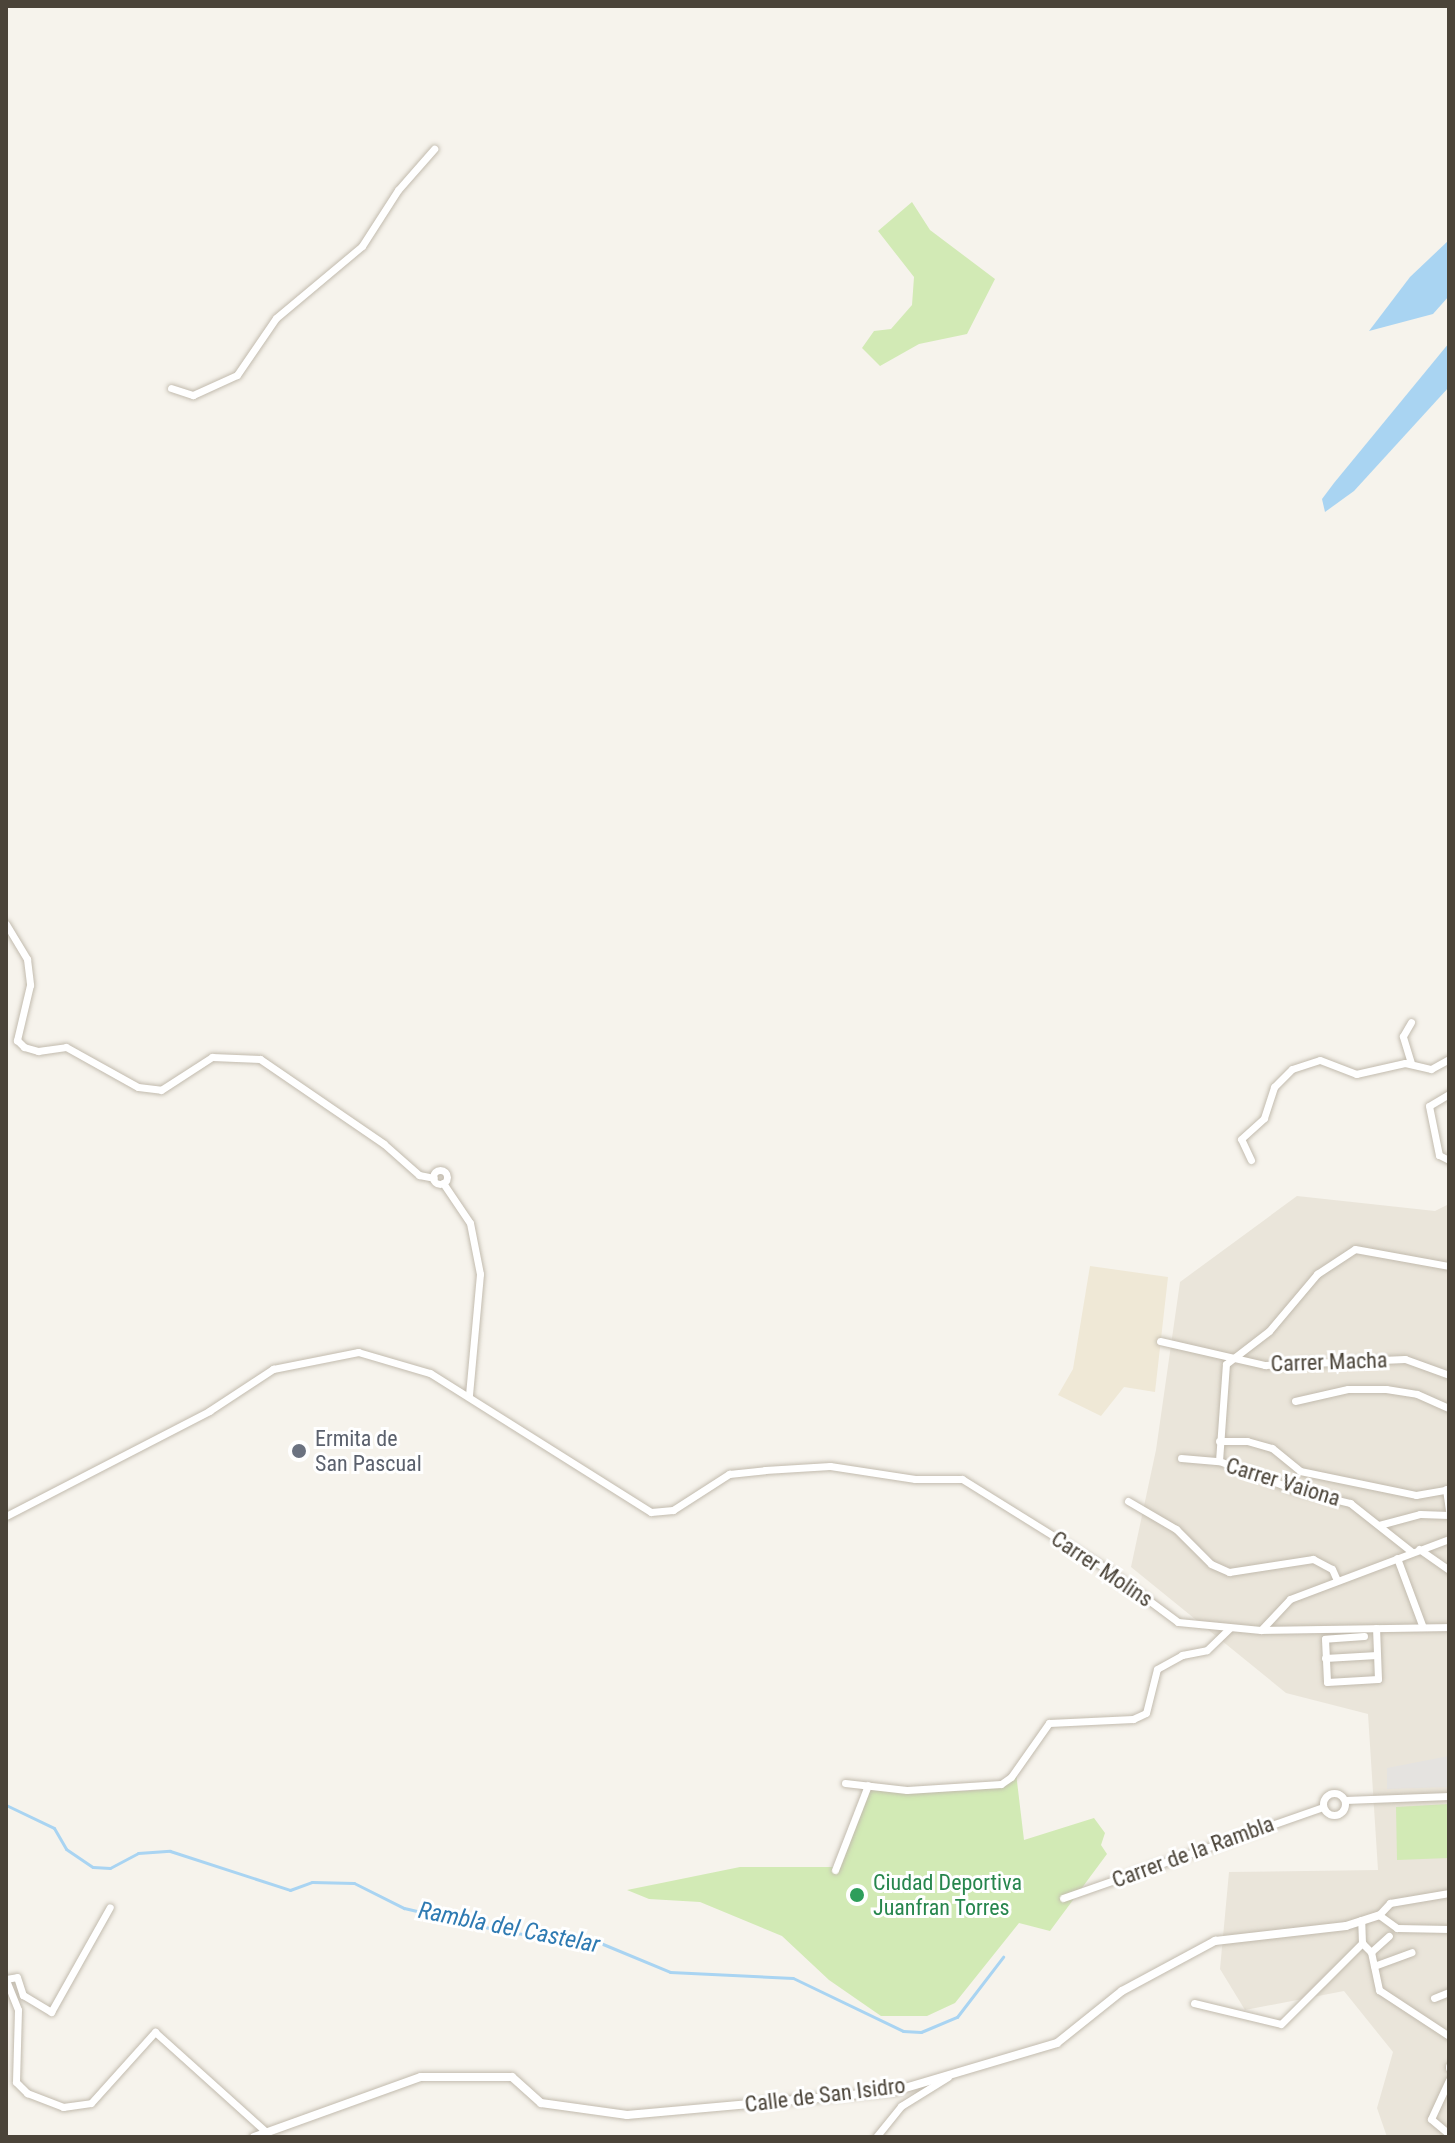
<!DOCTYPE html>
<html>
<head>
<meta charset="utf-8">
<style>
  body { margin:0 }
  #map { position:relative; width:1455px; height:2143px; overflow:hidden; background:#f6f3ec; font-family:"Roboto Condensed",sans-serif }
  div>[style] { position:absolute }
  .residential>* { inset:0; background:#eae5da }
  .education>* { inset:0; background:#efe8d6 }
  .green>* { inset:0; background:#d2eab5 }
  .parking>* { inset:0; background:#e5e3e0 }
  .water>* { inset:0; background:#a9d4f2 }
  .stream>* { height:3px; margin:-1.5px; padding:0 1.5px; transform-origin:1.5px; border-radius:1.5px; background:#a9d4f2 }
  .roads { filter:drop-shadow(0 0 2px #c2bbae) drop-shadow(0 0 2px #c2bbae) }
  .minor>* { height:7px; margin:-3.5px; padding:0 3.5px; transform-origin:3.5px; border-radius:3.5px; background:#fff }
  .minor>.ring { margin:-3.5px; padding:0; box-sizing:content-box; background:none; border:7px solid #fff; border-radius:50% }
  .tertiary>* { height:8px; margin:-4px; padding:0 4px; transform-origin:4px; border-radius:4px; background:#fff }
  .dots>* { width:22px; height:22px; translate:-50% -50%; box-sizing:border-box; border:4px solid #fff; border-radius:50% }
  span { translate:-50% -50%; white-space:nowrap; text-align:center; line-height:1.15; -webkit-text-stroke:6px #fff; paint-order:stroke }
  .street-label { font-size:22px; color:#4b4439 }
  .worship-label { font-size:22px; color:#5b616d }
  .left { translate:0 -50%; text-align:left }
  .leisure-label { font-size:22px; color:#27864d }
  .water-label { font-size:24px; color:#2e7ab2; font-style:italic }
  .frame { position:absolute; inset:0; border:8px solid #4b4439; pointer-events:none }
</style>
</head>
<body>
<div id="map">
  <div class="residential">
    <i style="clip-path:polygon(1297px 1196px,1435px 1211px,1449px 1204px,1449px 2137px,1387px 2137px,1377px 2108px,1393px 2052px,1344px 1991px,1245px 2010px,1220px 1969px,1229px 1872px,1378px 1870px,1368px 1714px,1286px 1693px,1131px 1567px,1156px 1450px,1180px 1282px)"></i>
  </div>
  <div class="education">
    <i style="clip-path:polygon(1090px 1266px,1168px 1277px,1155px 1392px,1124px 1387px,1101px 1416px,1058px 1395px,1073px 1369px)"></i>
  </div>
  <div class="green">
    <i style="clip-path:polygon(912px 202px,930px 230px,995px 279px,967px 334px,919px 344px,880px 366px,862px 348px,874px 331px,891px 329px,912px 305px,914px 277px,878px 231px)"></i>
    <i style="clip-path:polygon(1016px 1773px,1024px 1840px,1094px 1818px,1105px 1833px,1101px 1845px,1107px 1854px,1050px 1931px,1019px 1923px,955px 2003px,927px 2016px,881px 2016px,829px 1980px,782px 1936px,700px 1902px,649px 1899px,627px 1890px,740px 1867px,840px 1867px,868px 1790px,965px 1791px,994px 1788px)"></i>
    <i style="clip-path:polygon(1449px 1804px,1449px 1858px,1397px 1860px,1396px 1807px)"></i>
  </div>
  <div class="parking">
    <i style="clip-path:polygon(1449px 1756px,1449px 1787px,1387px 1789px,1387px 1768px)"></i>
  </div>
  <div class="water">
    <i style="clip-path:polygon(1449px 240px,1449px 296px,1433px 314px,1369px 331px,1410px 277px)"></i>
    <i style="clip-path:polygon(1449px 343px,1449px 387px,1354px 491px,1325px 512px,1322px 499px,1334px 483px)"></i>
  </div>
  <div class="stream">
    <i style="left:6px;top:1805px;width:53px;rotate:25.6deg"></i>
    <i style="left:54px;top:1828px;width:24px;rotate:60deg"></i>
    <i style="left:66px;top:1849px;width:32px;rotate:34deg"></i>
    <i style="left:93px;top:1867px;width:17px;rotate:3deg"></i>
    <i style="left:110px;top:1868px;width:32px;rotate:-28deg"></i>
    <i style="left:138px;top:1853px;width:32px;rotate:-4deg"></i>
    <i style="left:170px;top:1851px;width:126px;rotate:18deg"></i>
    <i style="left:290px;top:1890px;width:23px;rotate:-20deg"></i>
    <i style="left:312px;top:1882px;width:42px;rotate:1.4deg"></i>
    <i style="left:354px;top:1883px;width:56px;rotate:26.6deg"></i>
    <i style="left:404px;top:1908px;width:105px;rotate:13.2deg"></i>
    <i style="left:506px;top:1932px;width:93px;rotate:6.2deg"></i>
    <i style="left:598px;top:1942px;width:78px;rotate:22.6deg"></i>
    <i style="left:670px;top:1972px;width:123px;rotate:2.8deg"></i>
    <i style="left:793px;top:1978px;width:122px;rotate:25.7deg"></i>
    <i style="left:903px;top:2031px;width:18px;rotate:3deg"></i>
    <i style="left:921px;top:2032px;width:39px;rotate:-23deg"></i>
    <i style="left:957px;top:2017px;width:76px;rotate:-52.5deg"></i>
  </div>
  <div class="roads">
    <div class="minor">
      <i style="left:171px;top:388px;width:23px;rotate:18deg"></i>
      <i style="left:193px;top:395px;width:48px;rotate:-24.4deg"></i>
      <i style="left:237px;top:375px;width:69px;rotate:-55.6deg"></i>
      <i style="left:276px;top:318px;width:112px;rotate:-39.9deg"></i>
      <i style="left:362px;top:246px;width:67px;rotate:-57.3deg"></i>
      <i style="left:398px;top:190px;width:55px;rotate:-48.7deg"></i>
      <i style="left:6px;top:924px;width:41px;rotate:59deg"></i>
      <i style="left:27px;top:959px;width:26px;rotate:83deg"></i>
      <i style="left:30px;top:985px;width:57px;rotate:103.3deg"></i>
      <i style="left:17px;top:1040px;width:10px;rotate:45deg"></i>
      <i style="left:24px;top:1047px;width:15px;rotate:16deg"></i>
      <i style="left:38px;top:1051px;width:28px;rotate:-8deg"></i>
      <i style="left:66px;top:1047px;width:82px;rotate:29.1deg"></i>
      <i style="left:138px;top:1087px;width:23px;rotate:7deg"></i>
      <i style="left:161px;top:1090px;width:61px;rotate:-32.9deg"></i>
      <i style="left:212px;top:1057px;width:48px;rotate:2.4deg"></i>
      <i style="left:260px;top:1059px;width:150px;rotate:34.4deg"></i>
      <i style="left:384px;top:1144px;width:47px;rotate:41.5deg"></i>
      <i style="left:419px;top:1175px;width:15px;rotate:11deg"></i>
      <i style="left:1411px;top:1063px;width:28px;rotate:-107deg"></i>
      <i style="left:1403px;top:1036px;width:16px;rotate:-60deg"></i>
      <i style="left:1449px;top:1094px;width:23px;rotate:149deg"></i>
      <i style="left:1429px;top:1106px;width:50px;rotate:78.5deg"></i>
      <i style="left:1439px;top:1155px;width:11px;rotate:27deg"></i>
      <i style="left:1251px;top:1160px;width:23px;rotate:-115deg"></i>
      <i style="left:1241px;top:1139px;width:31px;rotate:-42deg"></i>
      <i style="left:1264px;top:1118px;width:33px;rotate:-72deg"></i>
      <i style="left:1274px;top:1087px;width:25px;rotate:-45deg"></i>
      <i style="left:1292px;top:1069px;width:29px;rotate:-18deg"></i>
      <i style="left:1320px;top:1060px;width:39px;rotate:21deg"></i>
      <i style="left:1356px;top:1074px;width:50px;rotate:-12.7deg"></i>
      <i style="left:1405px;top:1063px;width:27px;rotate:13deg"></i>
      <i style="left:1431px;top:1069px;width:21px;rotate:-29deg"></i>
      <i class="ring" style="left:433px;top:1170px;width:7px;height:7px"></i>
      <i style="left:443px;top:1183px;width:48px;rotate:56deg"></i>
      <i style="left:470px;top:1223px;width:52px;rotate:78.9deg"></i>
      <i style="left:480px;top:1274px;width:122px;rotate:95.2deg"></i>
      <i style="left:1160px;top:1341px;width:108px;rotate:12.9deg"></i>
      <i style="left:1265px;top:1365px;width:140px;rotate:-2.5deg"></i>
      <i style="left:1405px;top:1359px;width:47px;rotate:20deg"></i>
      <i style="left:1295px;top:1401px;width:54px;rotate:-12.8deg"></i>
      <i style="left:1348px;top:1389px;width:38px"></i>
      <i style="left:1386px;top:1389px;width:31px;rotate:9deg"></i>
      <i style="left:1417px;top:1394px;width:35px;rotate:24deg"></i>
      <i style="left:1219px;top:1441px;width:28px"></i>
      <i style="left:1247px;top:1441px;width:26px;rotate:16deg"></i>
      <i style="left:1272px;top:1448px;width:36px;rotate:39deg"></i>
      <i style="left:1300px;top:1471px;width:118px;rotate:11.7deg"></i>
      <i style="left:1416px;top:1495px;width:34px;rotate:-10deg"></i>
      <i style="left:1181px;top:1458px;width:38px;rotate:5deg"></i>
      <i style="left:1219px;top:1461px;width:82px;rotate:20.6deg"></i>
      <i style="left:1296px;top:1490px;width:56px;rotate:13.5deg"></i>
      <i style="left:1350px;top:1503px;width:79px;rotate:38.3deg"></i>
      <i style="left:1219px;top:1461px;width:97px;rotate:-85.9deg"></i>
      <i style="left:1226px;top:1364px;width:54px;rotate:-37.5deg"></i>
      <i style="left:1269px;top:1331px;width:75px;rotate:-49.9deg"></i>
      <i style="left:1317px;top:1274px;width:45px;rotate:-33.3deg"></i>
      <i style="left:1355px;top:1249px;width:96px;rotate:10.3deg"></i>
      <i style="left:1446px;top:1489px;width:22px;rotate:82deg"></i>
      <i style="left:1128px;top:1501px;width:56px;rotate:30.3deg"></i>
      <i style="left:1176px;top:1529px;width:49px;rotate:45deg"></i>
      <i style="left:1211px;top:1564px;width:20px;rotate:24deg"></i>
      <i style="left:1229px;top:1572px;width:85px;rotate:-8.8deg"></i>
      <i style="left:1313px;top:1559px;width:21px;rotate:28deg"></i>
      <i style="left:1332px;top:1569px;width:12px;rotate:66deg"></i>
      <i style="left:6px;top:1516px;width:229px;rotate:-27.3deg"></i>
      <i style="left:209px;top:1411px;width:77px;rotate:-33.3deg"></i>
      <i style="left:273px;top:1369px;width:87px;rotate:-11.3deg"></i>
      <i style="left:358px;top:1352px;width:75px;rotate:16.3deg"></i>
      <i style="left:430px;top:1373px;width:261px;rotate:32.2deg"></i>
      <i style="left:651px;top:1512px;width:22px;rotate:-5deg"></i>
      <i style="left:673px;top:1510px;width:67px;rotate:-32.7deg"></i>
      <i style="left:729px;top:1474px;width:36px;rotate:-6deg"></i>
      <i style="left:765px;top:1470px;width:65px;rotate:-3.5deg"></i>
      <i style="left:830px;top:1466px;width:86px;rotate:8.7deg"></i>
      <i style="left:915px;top:1479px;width:47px"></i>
      <i style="left:962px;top:1479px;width:172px;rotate:31.9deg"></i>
      <i style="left:1108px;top:1570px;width:87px;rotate:36.6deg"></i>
      <i style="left:1178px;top:1622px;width:83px;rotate:5.5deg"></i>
      <i style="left:1261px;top:1630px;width:188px;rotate:-0.9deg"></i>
      <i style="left:1379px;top:1525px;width:42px;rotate:-15deg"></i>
      <i style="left:1420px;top:1514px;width:29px;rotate:2deg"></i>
      <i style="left:1419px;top:1549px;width:37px;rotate:35deg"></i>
      <i style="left:1397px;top:1558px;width:72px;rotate:69.5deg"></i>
      <i style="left:1261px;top:1630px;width:42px;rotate:-46.9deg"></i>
      <i style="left:1290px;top:1599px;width:170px;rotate:-20.7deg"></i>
      <i style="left:1364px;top:1636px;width:39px;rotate:176deg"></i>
      <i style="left:1325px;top:1639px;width:43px;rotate:87.3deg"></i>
      <i style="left:1327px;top:1682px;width:51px;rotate:-3.4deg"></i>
      <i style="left:1378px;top:1679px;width:51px;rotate:-92.2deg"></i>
      <i style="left:1325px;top:1658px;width:52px;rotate:-3.3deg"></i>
      <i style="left:845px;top:1783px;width:62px;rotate:6.4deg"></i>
      <i style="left:907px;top:1790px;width:94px;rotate:-3.7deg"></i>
      <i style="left:1001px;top:1784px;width:12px;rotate:-35deg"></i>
      <i style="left:1011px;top:1777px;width:66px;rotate:-54.9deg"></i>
      <i style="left:1049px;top:1723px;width:84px;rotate:-2.7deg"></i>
      <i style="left:1133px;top:1719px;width:14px;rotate:-25deg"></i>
      <i style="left:1146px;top:1713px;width:45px;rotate:-76deg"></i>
      <i style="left:1157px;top:1669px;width:29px;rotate:-29deg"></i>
      <i style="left:1182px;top:1655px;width:25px;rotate:-11deg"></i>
      <i style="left:1207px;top:1650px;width:32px;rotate:-44deg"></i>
      <i class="ring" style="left:1323px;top:1793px;width:15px;height:15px"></i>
      <i style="left:1345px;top:1800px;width:104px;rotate:-2.2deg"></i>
      <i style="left:835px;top:1870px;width:91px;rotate:-68.8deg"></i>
      <i style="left:1449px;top:1893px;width:60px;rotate:170.4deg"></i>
      <i style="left:1390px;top:1903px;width:16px;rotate:133deg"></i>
      <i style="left:1379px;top:1915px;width:22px;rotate:36deg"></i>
      <i style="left:1397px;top:1928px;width:52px;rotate:1.1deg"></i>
      <i style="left:1063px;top:1898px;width:275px;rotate:-19.3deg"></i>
      <i style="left:1362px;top:1943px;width:13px;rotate:45deg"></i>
      <i style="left:1371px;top:1952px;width:39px;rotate:78deg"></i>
      <i style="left:1379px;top:1990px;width:84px;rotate:33.3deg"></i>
      <i style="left:1371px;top:1952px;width:24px;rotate:-42deg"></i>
      <i style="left:1374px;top:1966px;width:40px;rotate:-20.2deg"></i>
      <i style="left:6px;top:1979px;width:11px;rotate:-10deg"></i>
      <i style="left:17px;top:1977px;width:19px;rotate:72deg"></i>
      <i style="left:23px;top:1995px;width:33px;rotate:31deg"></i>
      <i style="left:51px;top:2012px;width:120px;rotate:-60.7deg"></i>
      <i style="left:6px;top:1980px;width:32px;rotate:68deg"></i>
      <i style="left:18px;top:2010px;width:72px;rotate:91.6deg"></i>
      <i style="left:16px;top:2082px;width:16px;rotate:45deg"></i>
      <i style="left:27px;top:2093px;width:39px;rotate:21deg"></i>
      <i style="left:63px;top:2107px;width:28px;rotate:-8deg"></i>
      <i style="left:91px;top:2103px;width:96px;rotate:-48deg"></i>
      <i style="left:155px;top:2032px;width:149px;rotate:42deg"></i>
      <i style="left:1434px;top:1998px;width:16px;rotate:-22deg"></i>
      <i style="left:1194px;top:2003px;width:89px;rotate:13.6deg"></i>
      <i style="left:1281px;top:2024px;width:115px;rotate:-45deg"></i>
      <i style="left:1362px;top:1943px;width:23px;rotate:-92deg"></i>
      <i style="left:1449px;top:2066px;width:2px;rotate:90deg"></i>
      <i style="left:1449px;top:2080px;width:43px;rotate:114.8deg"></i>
      <i style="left:1431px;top:2119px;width:23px;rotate:40deg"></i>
      <i style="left:876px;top:2137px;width:40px;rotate:-51deg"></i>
      <i style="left:901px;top:2106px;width:55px;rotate:-31.7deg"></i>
    </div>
    <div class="tertiary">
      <i style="left:254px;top:2137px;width:177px;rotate:-19.8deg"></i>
      <i style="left:421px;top:2077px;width:91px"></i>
      <i style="left:512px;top:2077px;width:39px;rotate:42deg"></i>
      <i style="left:541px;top:2103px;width:87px;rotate:7.9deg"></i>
      <i style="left:627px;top:2115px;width:269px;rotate:-5.1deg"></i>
      <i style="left:895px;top:2091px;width:169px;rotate:-16.5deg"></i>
      <i style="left:1057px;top:2043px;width:83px;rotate:-38.7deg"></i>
      <i style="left:1122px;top:1991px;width:106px;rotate:-28.3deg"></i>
      <i style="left:1215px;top:1941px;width:132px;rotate:-6.5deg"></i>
      <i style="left:1346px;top:1926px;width:35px;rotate:-18deg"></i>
    </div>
  </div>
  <div class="dots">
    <i style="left:299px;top:1451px;background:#6b7280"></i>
    <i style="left:857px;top:1895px;background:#2e9e5b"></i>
  </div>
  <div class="street-label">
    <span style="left:1329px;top:1362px;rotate:-2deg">Carrer Macha</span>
    <span style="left:1283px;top:1482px;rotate:17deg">Carrer Vaiona</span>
    <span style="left:1102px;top:1569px;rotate:34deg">Carrer Molins</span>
    <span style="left:1193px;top:1852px;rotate:-20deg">Carrer de la Rambla</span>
    <span style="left:825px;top:2095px;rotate:-7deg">Calle de San Isidro</span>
  </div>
  <div class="worship-label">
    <span class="left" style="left:315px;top:1451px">Ermita de<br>San Pascual</span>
  </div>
  <div class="leisure-label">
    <span class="left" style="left:873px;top:1895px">Ciudad Deportiva<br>Juanfran Torres</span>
  </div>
  <div class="water-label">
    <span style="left:509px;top:1928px;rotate:11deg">Rambla del Castelar</span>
  </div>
  <div class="frame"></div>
</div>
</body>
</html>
